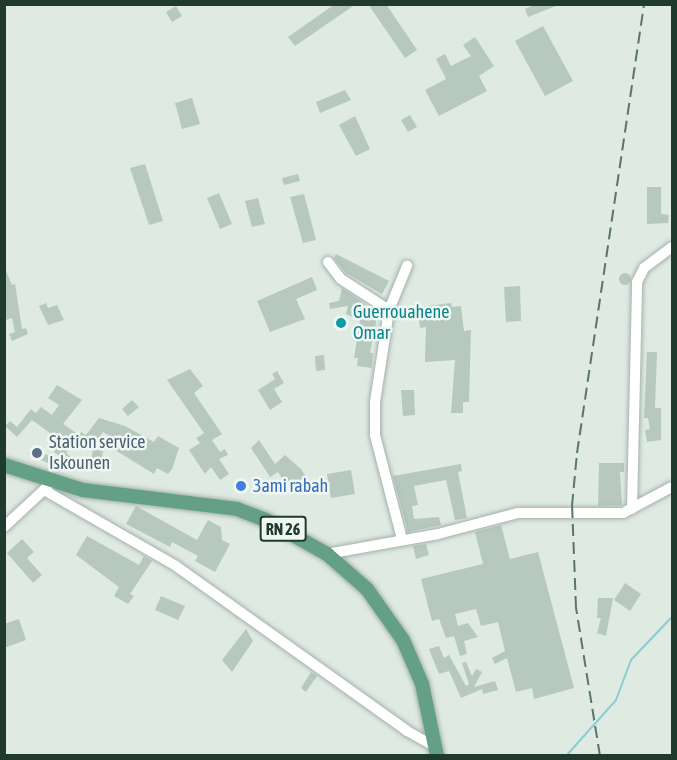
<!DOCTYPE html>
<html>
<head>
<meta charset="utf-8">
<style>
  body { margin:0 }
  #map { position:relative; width:677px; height:760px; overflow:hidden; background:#dfeae3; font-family:"Asap Condensed",sans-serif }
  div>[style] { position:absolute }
  .stream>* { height:2px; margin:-1px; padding:0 1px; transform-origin:1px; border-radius:1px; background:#85d0cf }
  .building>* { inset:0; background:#b7c8be }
  .round { border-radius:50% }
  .roads { filter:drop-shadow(0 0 2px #a2b2a9) drop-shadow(0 0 2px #a2b2a9) }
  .minor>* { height:10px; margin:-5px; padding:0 5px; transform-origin:5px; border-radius:5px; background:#fff }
  .major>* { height:14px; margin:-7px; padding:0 7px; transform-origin:7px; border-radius:7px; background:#63a086 }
  .rail>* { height:2px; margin-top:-1px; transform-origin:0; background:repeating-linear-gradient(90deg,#5a766a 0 12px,transparent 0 18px) }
  .dots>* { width:16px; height:16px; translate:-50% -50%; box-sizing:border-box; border:3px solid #eff7f1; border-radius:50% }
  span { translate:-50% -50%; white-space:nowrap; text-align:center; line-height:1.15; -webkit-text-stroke:5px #eff7f1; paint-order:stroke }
  .shield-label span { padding:2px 4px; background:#eff7f1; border:2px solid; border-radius:4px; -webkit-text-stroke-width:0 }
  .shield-label { font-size:16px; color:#203a2f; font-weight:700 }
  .culture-label { font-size:18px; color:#0d838f }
  .left { translate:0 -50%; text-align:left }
  .service-label { font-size:18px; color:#4e5e75 }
  .shop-label { font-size:18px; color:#366cbe }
  .frame { position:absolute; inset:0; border:6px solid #203a2f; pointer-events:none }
</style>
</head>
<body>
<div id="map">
  <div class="stream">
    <i style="left:566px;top:756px;width:75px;rotate:-48.2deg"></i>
    <i style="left:616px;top:700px;width:43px;rotate:-69.4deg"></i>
    <i style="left:631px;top:660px;width:59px;rotate:-46.4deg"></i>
  </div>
  <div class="building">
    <i style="clip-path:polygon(335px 4px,356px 4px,295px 46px,288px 37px)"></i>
    <i style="clip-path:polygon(368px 4px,386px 4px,417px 50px,405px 58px)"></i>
    <i style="clip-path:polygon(536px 4px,561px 4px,528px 17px,525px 9px)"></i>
    <i style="clip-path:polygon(176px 6px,182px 16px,172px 22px,166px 12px)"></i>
    <i style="clip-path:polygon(543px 26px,573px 81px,545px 96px,515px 41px)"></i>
    <i style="clip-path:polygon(475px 37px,494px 66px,479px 76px,487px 91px,439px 116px,425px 90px,446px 79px,436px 59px,445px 54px,451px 66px,471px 56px,463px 45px)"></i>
    <i style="clip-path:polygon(345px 90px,351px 100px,320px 113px,316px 102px)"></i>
    <i style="clip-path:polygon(192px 98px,200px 124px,182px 129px,175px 103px)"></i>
    <i style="clip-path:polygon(410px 115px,417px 127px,408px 132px,401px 120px)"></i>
    <i style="clip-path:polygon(355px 116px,370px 149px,356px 156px,339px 125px)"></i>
    <i style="clip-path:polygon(145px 164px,163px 221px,149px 225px,130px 168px)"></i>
    <i style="clip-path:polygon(298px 174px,300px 181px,284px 185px,282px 178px)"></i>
    <i style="clip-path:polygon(647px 187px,661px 187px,661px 214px,669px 215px,668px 223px,647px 224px)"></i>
    <i style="clip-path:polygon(219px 193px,232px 224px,220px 229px,207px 198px)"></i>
    <i style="clip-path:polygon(304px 194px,316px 240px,303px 243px,290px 197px)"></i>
    <i style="clip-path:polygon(258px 198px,265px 224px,252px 227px,245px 201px)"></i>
    <i style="clip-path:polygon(336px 254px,389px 281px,382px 294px,346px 273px,334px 258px)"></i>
    <i style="clip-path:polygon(4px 266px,12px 285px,15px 284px,22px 329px,26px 328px,28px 334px,12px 341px,9px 334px,15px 332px,12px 318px,6px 320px,4px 315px)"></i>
    <i class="round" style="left:619px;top:273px;width:12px;height:12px"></i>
    <i style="clip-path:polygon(312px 277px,317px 290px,296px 299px,305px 319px,270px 332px,257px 301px)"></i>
    <i style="clip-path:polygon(520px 286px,521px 321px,506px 322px,504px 287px)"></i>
    <i style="clip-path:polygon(342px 288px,365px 304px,363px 314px,377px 317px,370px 353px,373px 353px,372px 368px,357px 366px,358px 358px,354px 358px,360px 320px,346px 314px,348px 306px,330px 309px,329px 303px,339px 301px)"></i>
    <i style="clip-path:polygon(46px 303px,48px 308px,57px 305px,64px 320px,48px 325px,39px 306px)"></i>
    <i style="clip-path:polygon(451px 303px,452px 307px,461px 306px,464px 331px,471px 330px,469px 402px,463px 402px,463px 413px,451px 413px,455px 360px,425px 362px,426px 327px,420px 328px,418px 307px)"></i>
    <i style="clip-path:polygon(647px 352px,657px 352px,655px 408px,661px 408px,661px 440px,647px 442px,645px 430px,650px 429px,648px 418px,644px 418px)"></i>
    <i style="clip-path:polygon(324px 355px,325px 370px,316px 371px,315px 356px)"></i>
    <i style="clip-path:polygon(190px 369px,203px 386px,194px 393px,222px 434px,212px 440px,220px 452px,225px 449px,228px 455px,219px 459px,229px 474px,220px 480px,211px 467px,205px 474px,189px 450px,200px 443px,196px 438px,204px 433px,167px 380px)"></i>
    <i style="clip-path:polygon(277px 371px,284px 383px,274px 389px,282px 402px,270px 410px,258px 390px,275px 379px,272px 374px)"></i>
    <i style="clip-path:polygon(57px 385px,82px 400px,63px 424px,79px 435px,81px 432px,86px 435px,99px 418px,125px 426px,154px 442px,158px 436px,179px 448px,172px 469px,168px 474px,157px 468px,154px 474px,115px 450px,120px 442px,103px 432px,91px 451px,75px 441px,66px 453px,70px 456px,67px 461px,54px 452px,61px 441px,32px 420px,17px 437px,5px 426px,10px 421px,17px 427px,31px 409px,36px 413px,41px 407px,52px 415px,59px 405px,48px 398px)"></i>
    <i style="clip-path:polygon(401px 390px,414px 390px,415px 415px,403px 416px)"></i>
    <i style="clip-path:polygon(132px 400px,139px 407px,128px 416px,122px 409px)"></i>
    <i style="clip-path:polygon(259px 440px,275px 464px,285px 455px,301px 469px,312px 486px,301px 492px,292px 479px,286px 484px,278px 472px,270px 477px,251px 448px)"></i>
    <i style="clip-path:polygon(31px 448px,52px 457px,50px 464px,28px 454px)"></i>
    <i style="clip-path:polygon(93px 449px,103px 451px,99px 472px,90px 470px)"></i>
    <i style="clip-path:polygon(599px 463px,624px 463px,624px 472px,620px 472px,622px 505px,598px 506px)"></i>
    <i style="clip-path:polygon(461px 464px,462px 471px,458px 472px,467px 518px,455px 520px,446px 480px,414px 486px,418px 505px,412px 506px,414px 519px,439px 517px,441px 525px,408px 532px,393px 476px)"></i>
    <i style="clip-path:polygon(351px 470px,355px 494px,331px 498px,327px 474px)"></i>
    <i style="clip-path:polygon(136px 506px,197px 540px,208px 520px,221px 527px,222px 540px,230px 544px,215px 572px,195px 561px,198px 556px,172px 542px,170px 547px,126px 524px)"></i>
    <i style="clip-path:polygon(501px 525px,510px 559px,538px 552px,574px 688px,534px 699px,532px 688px,516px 692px,507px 658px,495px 664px,492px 658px,505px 651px,498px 622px,481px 626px,476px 609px,455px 614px,458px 626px,468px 623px,478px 637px,464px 641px,467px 654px,460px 656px,454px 636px,446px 638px,439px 619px,432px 621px,421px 579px,483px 564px,475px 532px)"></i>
    <i style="clip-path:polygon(87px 536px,139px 565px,144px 556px,152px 561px,130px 594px,134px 596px,128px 604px,114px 596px,119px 587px,76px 555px)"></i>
    <i style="clip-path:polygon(22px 539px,34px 552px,27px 558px,42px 575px,33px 583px,7px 553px)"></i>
    <i style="clip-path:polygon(426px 544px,429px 555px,416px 559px,413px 546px)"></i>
    <i style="clip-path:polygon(625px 583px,641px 594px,630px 611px,614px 600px)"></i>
    <i style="clip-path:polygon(161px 596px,185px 606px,178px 620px,155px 610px)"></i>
    <i style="clip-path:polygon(598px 598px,613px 598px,606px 636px,597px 633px,601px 618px,597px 618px)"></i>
    <i style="clip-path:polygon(19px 619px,26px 640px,4px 648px,4px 624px)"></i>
    <i style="clip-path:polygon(246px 629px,253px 641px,232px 672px,222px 660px)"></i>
    <i style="clip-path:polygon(439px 646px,444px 658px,449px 655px,466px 686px,469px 684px,462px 663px,466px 662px,472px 676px,476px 669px,482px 672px,474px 687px,495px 681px,498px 690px,483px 694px,482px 689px,461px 698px,449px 671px,439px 674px,429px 649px)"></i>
    <i style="clip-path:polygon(311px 672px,317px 676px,306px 692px,301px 688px)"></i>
  </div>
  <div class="roads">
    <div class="minor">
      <i style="left:328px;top:262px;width:21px;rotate:53deg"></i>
      <i style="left:341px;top:279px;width:57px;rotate:32.9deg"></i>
      <i style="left:44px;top:490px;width:152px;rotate:29.9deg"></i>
      <i style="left:176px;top:566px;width:284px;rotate:35.5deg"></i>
      <i style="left:407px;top:731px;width:33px;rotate:29deg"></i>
      <i style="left:632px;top:509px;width:227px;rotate:-88.7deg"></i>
      <i style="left:637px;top:282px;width:16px;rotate:-63deg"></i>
      <i style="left:644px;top:268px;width:35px;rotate:-37deg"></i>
      <i style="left:4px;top:527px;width:60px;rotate:-43deg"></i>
      <i style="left:402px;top:539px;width:107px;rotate:-104.6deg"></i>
      <i style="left:375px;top:435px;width:33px;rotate:-90deg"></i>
      <i style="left:375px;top:402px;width:93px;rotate:-81.3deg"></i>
      <i style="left:389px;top:310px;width:48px;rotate:-67.8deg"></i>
      <i style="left:327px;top:554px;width:113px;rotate:-10.2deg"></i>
      <i style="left:438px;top:534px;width:83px;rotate:-14.7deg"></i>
      <i style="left:518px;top:513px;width:105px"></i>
      <i style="left:623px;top:513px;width:55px;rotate:-28deg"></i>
    </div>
    <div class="major">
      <i style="left:4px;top:465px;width:83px;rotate:17.6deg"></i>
      <i style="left:83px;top:490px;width:155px;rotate:7deg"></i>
      <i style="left:237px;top:509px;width:31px;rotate:21deg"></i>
      <i style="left:266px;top:520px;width:70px;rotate:29.1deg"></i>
      <i style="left:327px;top:554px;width:53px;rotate:41.2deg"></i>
      <i style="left:367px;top:589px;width:62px;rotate:54.8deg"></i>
      <i style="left:403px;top:640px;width:48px;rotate:66.6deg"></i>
      <i style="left:422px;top:684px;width:74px;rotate:78.2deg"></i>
    </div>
  </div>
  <div class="rail">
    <i style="left:600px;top:756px;width:150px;rotate:-99.2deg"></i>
    <i style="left:576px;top:608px;width:102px;rotate:-92.2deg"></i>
    <i style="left:572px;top:506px;width:53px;rotate:-84.6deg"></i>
    <i style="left:577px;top:453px;width:454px;rotate:-81.5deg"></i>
  </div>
  <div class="dots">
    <i style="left:341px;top:323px;background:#0f9aa8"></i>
    <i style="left:37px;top:453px;background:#5c6f8a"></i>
    <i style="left:241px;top:486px;background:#3f7fe0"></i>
  </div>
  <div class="shield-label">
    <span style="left:283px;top:529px">RN 26</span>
  </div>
  <div class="culture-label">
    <span class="left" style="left:353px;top:323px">Guerrouahene<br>Omar</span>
  </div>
  <div class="service-label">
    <span class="left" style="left:49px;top:453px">Station service<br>Iskounen</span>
  </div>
  <div class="shop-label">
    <span class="left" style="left:253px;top:486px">3ami rabah</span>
  </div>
  <div class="frame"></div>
</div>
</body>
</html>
